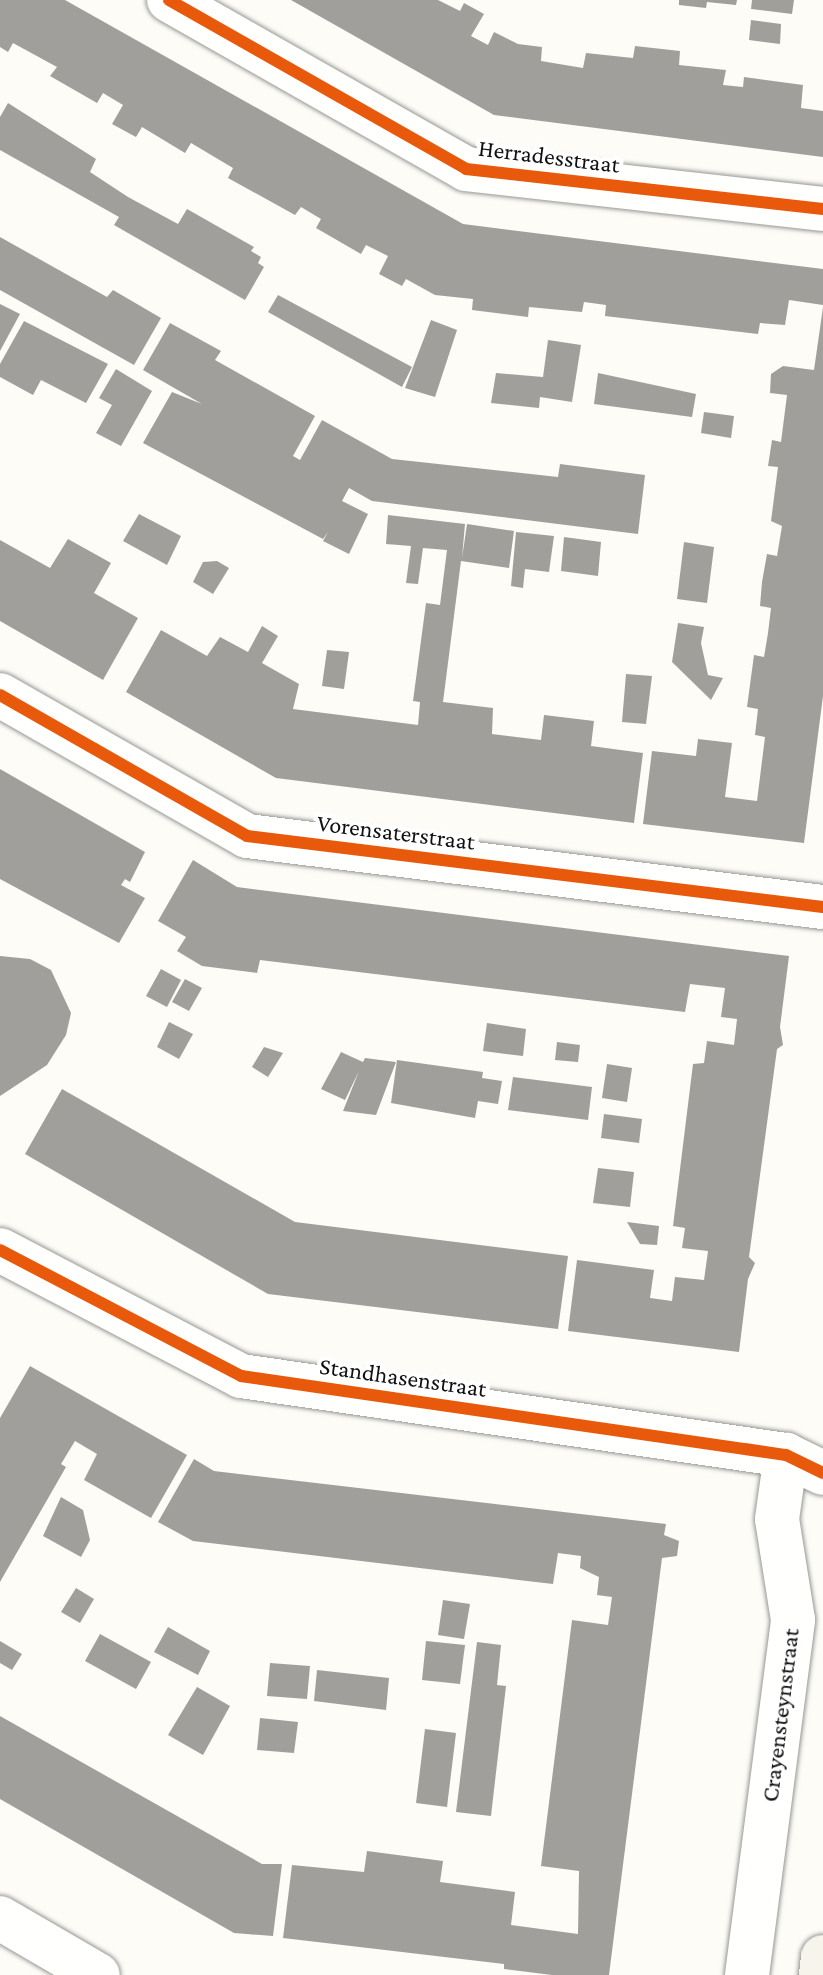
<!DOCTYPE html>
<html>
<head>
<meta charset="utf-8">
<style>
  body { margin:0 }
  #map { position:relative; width:823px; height:1975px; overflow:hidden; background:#fdfcf7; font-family:"Crimson Pro",serif }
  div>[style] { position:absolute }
  .building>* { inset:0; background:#a19f9c }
  .roads { filter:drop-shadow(0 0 2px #979795) drop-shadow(0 0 2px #979795) }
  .street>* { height:44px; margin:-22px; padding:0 22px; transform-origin:22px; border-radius:22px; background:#fffffe }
  .secondary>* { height:44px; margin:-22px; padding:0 22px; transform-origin:22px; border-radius:22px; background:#f6f4eb }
  .cycleway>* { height:12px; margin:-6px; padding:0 6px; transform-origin:6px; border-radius:6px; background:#e8590c }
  span { translate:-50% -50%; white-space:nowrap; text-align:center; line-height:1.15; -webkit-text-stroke:8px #fff; paint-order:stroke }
  .street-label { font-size:24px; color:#111 }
</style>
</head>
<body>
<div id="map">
  <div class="building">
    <i style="clip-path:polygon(0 0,65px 0,463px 224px,823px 269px,823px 305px,789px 300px,785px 325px,760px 323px,758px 334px,605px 316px,606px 305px,584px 302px,582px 312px,529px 307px,528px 317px,472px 310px,473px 299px,435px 295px,406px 279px,402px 286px,379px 274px,388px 256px,366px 245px,361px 254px,316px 228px,321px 219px,301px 207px,295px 215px,228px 178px,233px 168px,191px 143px,185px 153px,142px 127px,136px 137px,112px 124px,123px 105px,103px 93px,97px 103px,50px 76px,57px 67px,13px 43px,8px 52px,0 47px)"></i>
    <i style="clip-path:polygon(291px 0,438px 0,460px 11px,464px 3px,484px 14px,471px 36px,488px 45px,494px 32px,518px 44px,542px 47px,541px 61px,583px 68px,586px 53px,633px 58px,635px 46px,680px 51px,679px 65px,726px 70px,723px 85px,743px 87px,744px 77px,803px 85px,801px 108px,823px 111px,823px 157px,494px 115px)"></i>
    <i style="clip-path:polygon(679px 0,737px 0,736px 5px,707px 2px,706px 8px,679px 5px)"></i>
    <i style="clip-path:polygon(752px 0,794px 0,792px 14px,751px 9px)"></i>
    <i style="clip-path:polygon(751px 20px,781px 24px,780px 44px,749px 40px)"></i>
    <i style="clip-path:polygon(8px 103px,96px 159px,90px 172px,128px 197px,178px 224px,187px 209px,254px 247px,251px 251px,261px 257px,258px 263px,264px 267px,245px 300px,114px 225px,119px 217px,0 150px,0 117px)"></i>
    <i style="clip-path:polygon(0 237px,107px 297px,113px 290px,161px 318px,134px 365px,0 290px)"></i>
    <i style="clip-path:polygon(278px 295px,412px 367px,402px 387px,268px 312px)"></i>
    <i style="clip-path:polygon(0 304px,20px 314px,0 351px)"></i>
    <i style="clip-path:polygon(823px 307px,823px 696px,804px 843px,643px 824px,652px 751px,696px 756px,698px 739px,732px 743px,725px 797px,757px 801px,765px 737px,755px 735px,758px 709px,747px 707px,754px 655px,764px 657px,768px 633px,771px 608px,760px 606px,762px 582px,767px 554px,777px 556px,782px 526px,771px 521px,778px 467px,768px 466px,772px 440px,781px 442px,787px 395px,770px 393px,771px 374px,783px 366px,814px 370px)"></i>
    <i style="clip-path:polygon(431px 320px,457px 330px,435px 397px,405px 388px)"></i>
    <i style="clip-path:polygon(24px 321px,108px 364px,86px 403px,41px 380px,33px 395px,0 377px,0 364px)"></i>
    <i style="clip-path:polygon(170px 323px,221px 351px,215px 360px,315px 416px,293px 456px,300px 460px,322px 420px,392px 459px,558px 477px,560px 464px,645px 475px,638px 534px,372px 501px,349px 488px,342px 501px,368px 514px,349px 554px,323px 541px,328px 532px,323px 539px,143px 443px,172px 392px,202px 404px,143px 370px)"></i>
    <i style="clip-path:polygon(548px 340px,581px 345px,572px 402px,540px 397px,539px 408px,491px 403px,496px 373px,543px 377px)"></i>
    <i style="clip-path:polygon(116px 369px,152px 391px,121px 446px,96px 433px,112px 405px,99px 398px)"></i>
    <i style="clip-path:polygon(598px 373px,696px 394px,692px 417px,594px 404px)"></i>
    <i style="clip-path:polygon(704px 412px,734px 416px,731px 438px,701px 433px)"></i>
    <i style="clip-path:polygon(139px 514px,181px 536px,167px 565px,123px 541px)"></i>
    <i style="clip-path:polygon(388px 515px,465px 524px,462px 558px,467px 524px,514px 531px,509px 568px,461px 561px,443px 702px,493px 708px,492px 734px,541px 740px,544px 715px,594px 721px,591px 746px,643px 753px,634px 823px,276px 778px,126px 692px,161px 630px,207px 656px,220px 637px,248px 652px,262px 626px,278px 636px,262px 663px,299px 684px,293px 709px,418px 725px,420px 702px,413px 701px,426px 603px,440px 605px,447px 550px,423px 548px,418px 584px,406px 583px,411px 546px,386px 544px)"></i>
    <i style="clip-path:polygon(516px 532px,554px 536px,549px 572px,525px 569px,523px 588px,511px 586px)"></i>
    <i style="clip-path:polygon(564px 537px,601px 542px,598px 576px,561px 571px)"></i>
    <i style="clip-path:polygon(68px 539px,111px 563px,94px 593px,138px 618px,103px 680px,0 621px,0 540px,50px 568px)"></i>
    <i style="clip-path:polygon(684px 542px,714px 547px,707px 603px,677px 599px)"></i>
    <i style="clip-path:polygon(217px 561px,229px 568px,213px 594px,193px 582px,203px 562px)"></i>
    <i style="clip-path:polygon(678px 623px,704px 627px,701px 643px,708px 675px,723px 678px,711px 700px,672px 662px)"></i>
    <i style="clip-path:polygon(327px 650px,349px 652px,344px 689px,322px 686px)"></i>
    <i style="clip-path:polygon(626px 674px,652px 676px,646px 724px,622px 722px)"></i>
    <i style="clip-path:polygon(0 769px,145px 852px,130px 882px,125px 879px,121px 885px,145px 898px,119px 943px,0 879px)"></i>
    <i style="clip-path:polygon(193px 860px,237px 887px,789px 956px,780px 1027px,783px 1045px,777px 1049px,749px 1257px,755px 1263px,748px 1279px,739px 1352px,568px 1331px,577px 1260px,654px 1270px,650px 1298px,672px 1301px,675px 1277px,704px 1280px,708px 1251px,682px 1248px,685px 1228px,673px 1226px,693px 1064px,704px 1063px,707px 1041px,734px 1045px,737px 1019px,721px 1017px,725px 988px,690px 984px,685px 1012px,260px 960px,257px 973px,202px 966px,177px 951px,186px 937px,158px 921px)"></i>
    <i style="clip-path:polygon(0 956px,30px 959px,51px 970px,71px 1013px,66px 1035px,47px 1065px,0 1096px)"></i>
    <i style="clip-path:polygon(161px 969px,181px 980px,167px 1007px,146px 996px)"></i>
    <i style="clip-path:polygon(185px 979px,202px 988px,189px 1011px,172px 1002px)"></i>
    <i style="clip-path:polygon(169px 1022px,193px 1034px,179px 1059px,157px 1047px)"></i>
    <i style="clip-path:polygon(487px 1023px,526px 1029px,523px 1056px,483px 1051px)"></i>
    <i style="clip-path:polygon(557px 1042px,580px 1045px,578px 1062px,555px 1060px)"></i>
    <i style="clip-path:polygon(264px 1047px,283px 1053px,268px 1077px,252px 1067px)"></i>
    <i style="clip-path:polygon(341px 1052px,363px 1062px,365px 1058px,396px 1062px,376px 1115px,343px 1111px,359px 1071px,345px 1100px,321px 1089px)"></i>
    <i style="clip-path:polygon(397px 1060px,483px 1072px,482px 1078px,502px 1081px,498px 1104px,478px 1101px,475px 1118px,391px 1103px)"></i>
    <i style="clip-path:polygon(607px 1064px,632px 1068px,627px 1102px,602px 1098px)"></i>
    <i style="clip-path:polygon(513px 1077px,592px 1087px,588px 1120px,508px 1110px)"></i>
    <i style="clip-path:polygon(62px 1089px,295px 1222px,568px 1256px,558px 1329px,268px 1294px,25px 1154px)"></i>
    <i style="clip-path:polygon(604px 1114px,642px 1119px,639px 1143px,601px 1138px)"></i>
    <i style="clip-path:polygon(598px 1168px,634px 1172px,630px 1207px,593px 1203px)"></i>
    <i style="clip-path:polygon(627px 1222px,659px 1226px,657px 1245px,640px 1244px)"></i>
    <i style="clip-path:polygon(30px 1366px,187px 1455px,151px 1518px,84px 1480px,97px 1454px,75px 1441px,61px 1464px,66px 1467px,0 1582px,0 1418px)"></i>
    <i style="clip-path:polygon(194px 1459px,214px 1471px,666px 1524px,664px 1535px,679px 1541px,677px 1556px,662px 1558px,609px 1975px,552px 1975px,504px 1969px,504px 1964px,283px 1938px,292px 1865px,364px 1872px,367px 1851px,443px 1861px,440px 1882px,515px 1892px,511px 1925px,578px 1934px,579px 1871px,541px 1866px,572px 1620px,608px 1625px,612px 1597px,597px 1595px,599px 1577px,580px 1568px,581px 1556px,558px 1553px,553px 1584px,193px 1541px,158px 1522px)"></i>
    <i style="clip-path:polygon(61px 1497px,83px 1510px,90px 1540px,81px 1557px,43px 1536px)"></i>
    <i style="clip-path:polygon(76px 1588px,94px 1599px,80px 1623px,61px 1612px)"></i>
    <i style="clip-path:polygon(443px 1600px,470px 1604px,464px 1639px,438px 1635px)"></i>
    <i style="clip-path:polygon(168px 1627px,210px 1651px,198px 1675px,154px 1652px)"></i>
    <i style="clip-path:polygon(100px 1634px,151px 1662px,136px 1689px,85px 1661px)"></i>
    <i style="clip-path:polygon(0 1641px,22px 1654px,12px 1670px,0 1663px)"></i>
    <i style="clip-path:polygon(426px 1641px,465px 1645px,460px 1684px,422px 1680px)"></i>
    <i style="clip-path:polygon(477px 1642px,501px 1645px,497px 1685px,506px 1686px,491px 1816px,456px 1812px)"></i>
    <i style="clip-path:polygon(270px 1663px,310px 1666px,307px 1699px,267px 1696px)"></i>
    <i style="clip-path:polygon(317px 1670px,389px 1678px,386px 1710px,314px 1701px)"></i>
    <i style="clip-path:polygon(197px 1687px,230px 1706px,203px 1755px,168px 1735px)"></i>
    <i style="clip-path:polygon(0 1716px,262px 1864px,282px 1864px,273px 1936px,234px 1933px,0 1799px)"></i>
    <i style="clip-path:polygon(260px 1718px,298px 1722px,294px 1753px,257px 1750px)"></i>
    <i style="clip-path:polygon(425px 1729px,456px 1733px,447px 1807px,416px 1803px)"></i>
  </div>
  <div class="roads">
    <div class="street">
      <i style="left:169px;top:0;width:342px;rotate:29.6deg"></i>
      <i style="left:466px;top:169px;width:359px;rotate:6.4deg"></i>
      <i style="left:0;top:695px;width:284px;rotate:29.7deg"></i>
      <i style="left:247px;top:836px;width:580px;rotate:7.03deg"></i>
      <i style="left:0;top:1250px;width:272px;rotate:27.6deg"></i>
      <i style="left:241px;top:1376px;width:551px;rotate:8.25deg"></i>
      <i style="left:786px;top:1455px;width:41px;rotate:25.9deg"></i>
      <i style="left:0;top:1918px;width:113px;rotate:30.2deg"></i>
      <i style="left:747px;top:1975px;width:358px;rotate:-82.6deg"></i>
      <i style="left:793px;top:1620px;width:102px;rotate:-99deg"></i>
      <i style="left:777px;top:1519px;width:65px;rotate:-82deg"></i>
    </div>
    <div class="secondary">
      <i style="left:821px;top:1975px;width:18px;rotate:-84deg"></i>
    </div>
  </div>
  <div class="cycleway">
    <i style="left:169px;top:0;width:342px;rotate:29.6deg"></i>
    <i style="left:466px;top:169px;width:359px;rotate:6.4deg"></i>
    <i style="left:0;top:695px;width:284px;rotate:29.7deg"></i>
    <i style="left:247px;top:836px;width:580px;rotate:7.03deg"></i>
    <i style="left:0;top:1250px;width:272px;rotate:27.6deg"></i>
    <i style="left:241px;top:1376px;width:551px;rotate:8.25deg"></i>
    <i style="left:786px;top:1455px;width:41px;rotate:25.9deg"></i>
  </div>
  <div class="street-label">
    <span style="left:549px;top:156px;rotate:7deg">Herradesstraat</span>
    <span style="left:396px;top:832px;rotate:7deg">Vorensaterstraat</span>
    <span style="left:403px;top:1377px;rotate:8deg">Standhasenstraat</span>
    <span style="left:780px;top:1715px;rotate:-83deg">Crayensteynstraat</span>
  </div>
</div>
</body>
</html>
